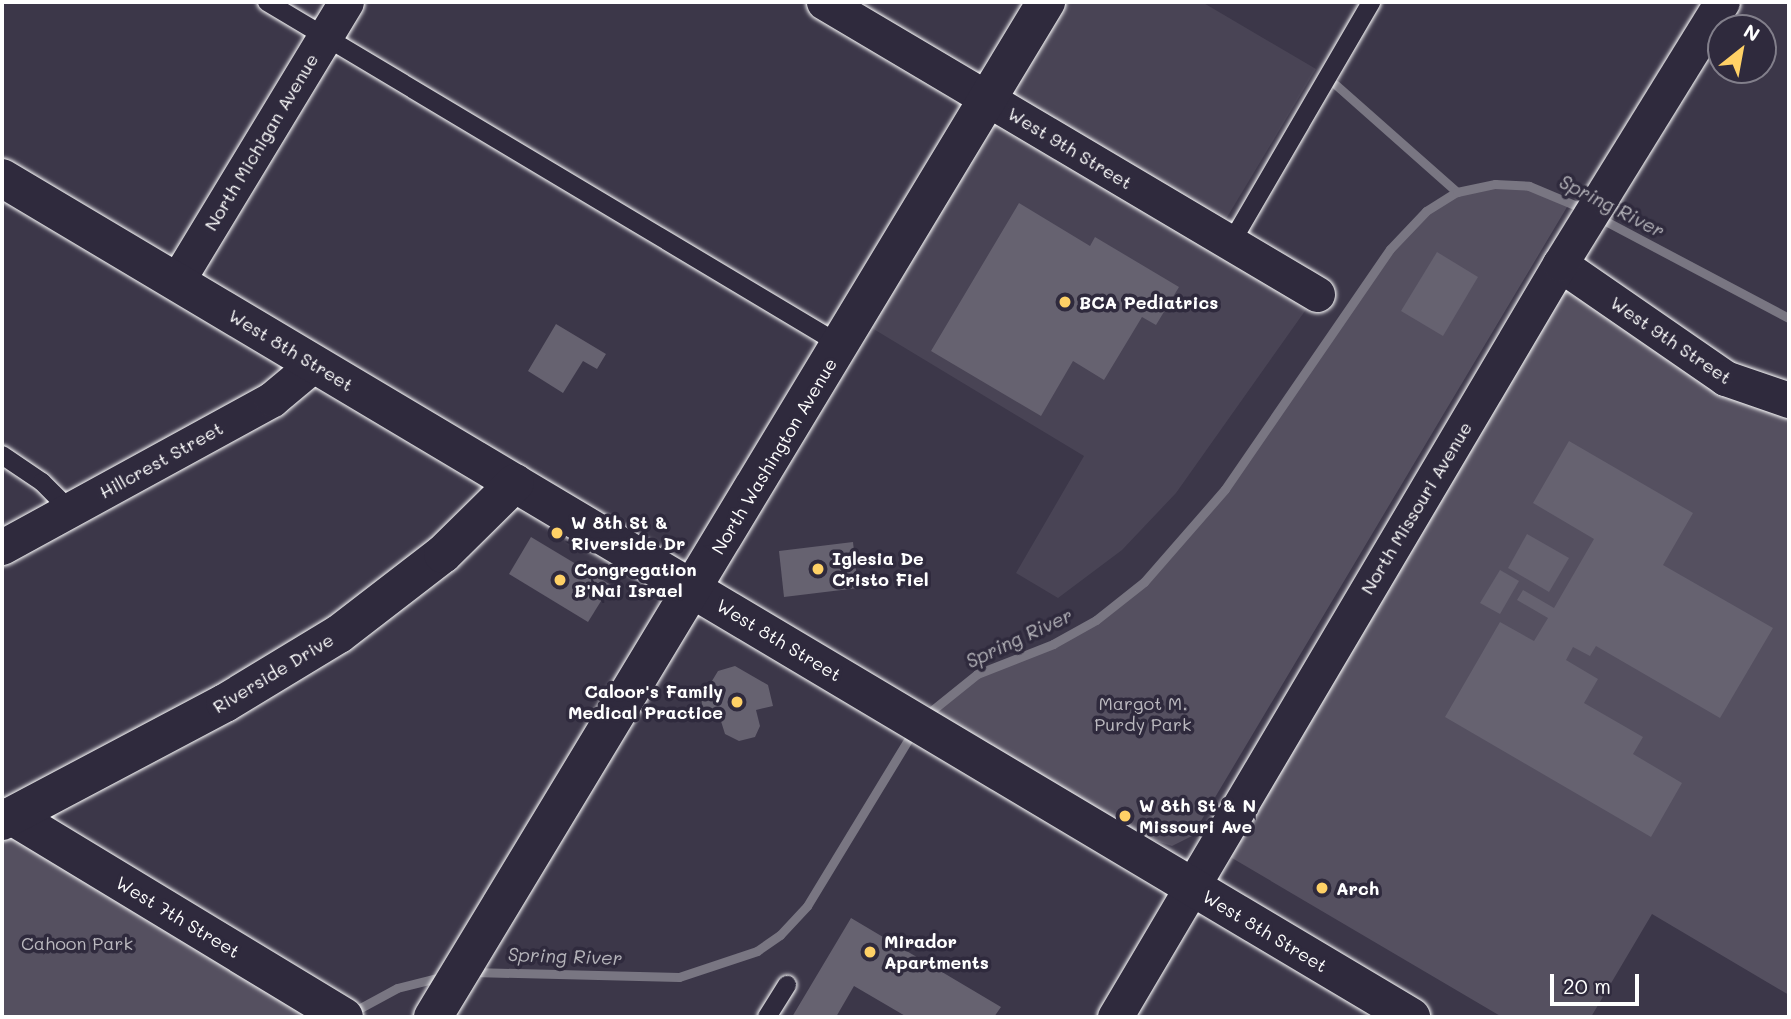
<!DOCTYPE html>
<html>
<head>
<meta charset="utf-8">
<style>
  body { margin:0 }
  #map { position:relative; width:1791px; height:1019px; overflow:hidden; background:#3c3749; font-family:Mali,sans-serif }
  div>[style] { position:absolute }
  .built>* { inset:0; background:#494455 }
  .green>* { inset:0; background:#555060 }
  .stream>* { height:9px; margin:-4.5px; padding:0 4.5px; transform-origin:4.5px; border-radius:4.5px; background:#797682 }
  .building>* { inset:0; background:#666270 }
  .roads { filter:drop-shadow(0 0 2px #fff) drop-shadow(0 0 2px #fff) }
  .service>* { height:18px; margin:-9px; padding:0 9px; transform-origin:9px; border-radius:9px; background:#2f2a3d }
  .minor>* { height:35px; margin:-17.5px; padding:0 17.5px; transform-origin:17.5px; border-radius:17.5px; background:#2f2a3d }
  .tertiary>* { height:38px; margin:-19px; padding:0 19px; transform-origin:19px; border-radius:19px; background:#2f2a3d }
  .dots>* { width:19px; height:19px; translate:-50% -50%; box-sizing:border-box; border:4px solid #2f2a3d; border-radius:50% }
  span { translate:-50% -50%; white-space:nowrap; text-align:center; line-height:1.15; -webkit-text-stroke:7px #2f2a3d; paint-order:stroke }
  .street-label { font-size:18px; color:#fff }
  .poi-label { font-size:18px; color:#fff; font-weight:700 }
  .left { translate:0 -50%; text-align:left }
  .right { translate:-100% -50%; text-align:right }
  .park-label { font-size:18px; color:#bbb9bf }
  .water-label { font-size:19px; color:#b5b4ba; font-style:italic }
  .frame { position:absolute; inset:0; border:4px solid #fff; pointer-events:none }
  .north { position:absolute; left:1707px; top:14px; width:70px; height:70px; box-sizing:border-box; background:#2f2a3d; border:2px solid #827f8b; border-radius:50%; rotate:31deg; font-size:19px; font-weight:700; line-height:28px; text-align:center; color:#fff }
  .north::after { content:''; display:block; margin:auto; width:24px; height:32px; background:#ffd166; clip-path:polygon(50% 0,100% 100%,50% 72%,0 100%) }
  .scale { position:absolute; left:1550px; top:974px; width:89px; height:32px; box-sizing:border-box; border:4px solid #fff; border-top:0; padding-left:9px; font-size:21px; line-height:24px; white-space:nowrap; color:#fff; -webkit-text-stroke:5px #2f2a3d; paint-order:stroke }
</style>
</head>
<body>
<div id="map">
  <div class="built">
    <i style="clip-path:polygon(1046px 2px,1202px 2px,1316px 69px,1217px 234px,1317px 294px,1176px 493px,1122px 550px,1058px 598px,1016px 573px,1084px 456px,857px 319px)"></i>
  </div>
  <div class="green">
    <i style="clip-path:polygon(1495px 184px,1529px 186px,1570px 202px,1192px 836px,1172px 846px,1147px 838px,929px 710px,977px 674px,1053px 644px,1128px 597px,1225px 489px,1390px 249px,1426px 211px,1457px 192px)"></i>
    <i style="clip-path:polygon(1560px 264px,1789px 400px,1789px 995px,1652px 914px,1591px 1017px,1502px 1017px,1215px 848px)"></i>
    <i style="clip-path:polygon(2px 821px,344px 1017px,2px 1017px)"></i>
  </div>
  <div class="stream">
    <i style="left:1336px;top:85px;width:162px;rotate:41.5deg"></i>
    <i style="left:1596px;top:216px;width:218px;rotate:27.9deg"></i>
    <i style="left:925px;top:716px;width:67px;rotate:-38.9deg"></i>
    <i style="left:977px;top:674px;width:82px;rotate:-21.5deg"></i>
    <i style="left:1053px;top:644px;width:49px;rotate:-29.2deg"></i>
    <i style="left:1096px;top:620px;width:61px;rotate:-38.4deg"></i>
    <i style="left:1144px;top:582px;width:123px;rotate:-48.9deg"></i>
    <i style="left:1225px;top:489px;width:291px;rotate:-55.5deg"></i>
    <i style="left:1390px;top:249px;width:52px;rotate:-46.5deg"></i>
    <i style="left:1426px;top:211px;width:36px;rotate:-32deg"></i>
    <i style="left:1457px;top:192px;width:39px;rotate:-12deg"></i>
    <i style="left:1495px;top:184px;width:34px;rotate:3deg"></i>
    <i style="left:1529px;top:186px;width:60px;rotate:22.7deg"></i>
    <i style="left:472px;top:972px;width:207px;rotate:1.4deg"></i>
    <i style="left:679px;top:977px;width:82px;rotate:-18.4deg"></i>
    <i style="left:757px;top:951px;width:28px;rotate:-35deg"></i>
    <i style="left:780px;top:935px;width:40px;rotate:-47deg"></i>
    <i style="left:807px;top:906px;width:206px;rotate:-58.7deg"></i>
    <i style="left:351px;top:1013px;width:52px;rotate:-28.5deg"></i>
    <i style="left:397px;top:988px;width:49px;rotate:-14deg"></i>
  </div>
  <div class="building">
    <i style="clip-path:polygon(1019px 203px,1090px 246px,1095px 237px,1179px 287px,1156px 325px,1142px 317px,1104px 380px,1073px 361px,1041px 416px,931px 351px)"></i>
    <i style="clip-path:polygon(1437px 252px,1478px 277px,1443px 336px,1401px 311px)"></i>
    <i style="clip-path:polygon(556px 324px,606px 354px,597px 369px,583px 361px,563px 393px,528px 371px)"></i>
    <i style="clip-path:polygon(1569px 441px,1693px 513px,1663px 565px,1773px 628px,1720px 718px,1596px 646px,1590px 656px,1573px 647px,1566px 660px,1598px 679px,1584px 703px,1643px 737px,1633px 754px,1682px 783px,1651px 837px,1445px 717px,1500px 622px,1534px 641px,1548px 618px,1517px 600px,1523px 590px,1554px 608px,1594px 539px,1533px 503px)"></i>
    <i style="clip-path:polygon(1527px 534px,1569px 558px,1549px 592px,1508px 568px)"></i>
    <i style="clip-path:polygon(531px 537px,611px 585px,588px 622px,509px 574px)"></i>
    <i style="clip-path:polygon(853px 542px,858px 588px,784px 597px,779px 551px)"></i>
    <i style="clip-path:polygon(1500px 570px,1519px 581px,1500px 614px,1480px 603px)"></i>
    <i style="clip-path:polygon(735px 666px,768px 685px,773px 706px,756px 710px,760px 726px,755px 737px,739px 741px,725px 734px,720px 718px,706px 722px,701px 699px,718px 671px)"></i>
    <i style="clip-path:polygon(851px 918px,1001px 1007px,994px 1017px,907px 1017px,854px 986px,836px 1017px,792px 1017px)"></i>
  </div>
  <div class="roads">
    <div class="service">
      <i style="left:267px;top:2px;width:669px;rotate:30.86deg"></i>
      <i style="left:1231px;top:243px;width:279px;rotate:-59.8deg"></i>
      <i style="left:2px;top:455px;width:48px;rotate:34deg"></i>
      <i style="left:42px;top:482px;width:40px;rotate:45deg"></i>
      <i style="left:767px;top:1017px;width:38px;rotate:-58deg"></i>
    </div>
    <div class="minor">
      <i style="left:824px;top:2px;width:573px;rotate:30.64deg"></i>
      <i style="left:1560px;top:264px;width:201px;rotate:34.6deg"></i>
      <i style="left:1725px;top:378px;width:68px;rotate:19deg"></i>
      <i style="left:177px;top:281px;width:326px;rotate:-58.8deg"></i>
      <i style="left:2px;top:547px;width:308px;rotate:-28.7deg"></i>
      <i style="left:272px;top:399px;width:55px;rotate:-39.8deg"></i>
      <i style="left:1115px;top:1017px;width:875px;rotate:-59.42deg"></i>
      <i style="left:1560px;top:264px;width:308px;rotate:-58.3deg"></i>
    </div>
    <div class="tertiary">
      <i style="left:2px;top:178px;width:1640px;rotate:30.77deg"></i>
      <i style="left:12px;top:816px;width:388px;rotate:31.2deg"></i>
      <i style="left:2px;top:821px;width:252px;rotate:-27.9deg"></i>
      <i style="left:225px;top:703px;width:133px;rotate:-31.2deg"></i>
      <i style="left:339px;top:634px;width:131px;rotate:-37.6deg"></i>
      <i style="left:443px;top:554px;width:101px;rotate:-44.6deg"></i>
      <i style="left:433px;top:1017px;width:1186px;rotate:-58.87deg"></i>
    </div>
  </div>
  <div class="dots">
    <i style="left:1065px;top:302px;background:#ffd166"></i>
    <i style="left:557px;top:533px;background:#ffd166"></i>
    <i style="left:818px;top:569px;background:#ffd166"></i>
    <i style="left:560px;top:580px;background:#ffd166"></i>
    <i style="left:737px;top:702px;background:#ffd166"></i>
    <i style="left:1125px;top:816px;background:#ffd166"></i>
    <i style="left:1322px;top:888px;background:#ffd166"></i>
    <i style="left:870px;top:952px;background:#ffd166"></i>
  </div>
  <div class="street-label">
    <span style="left:261px;top:142px;rotate:-59deg">North Michigan Avenue</span>
    <span style="left:1070px;top:148px;rotate:31deg">West 9th Street</span>
    <span style="left:1671px;top:340px;rotate:34deg">West 9th Street</span>
    <span style="left:291px;top:350px;rotate:31deg">West 8th Street</span>
    <span style="left:774px;top:456px;rotate:-59deg">North Washington Avenue</span>
    <span style="left:161px;top:460px;rotate:-29deg">Hillcrest Street</span>
    <span style="left:1416px;top:508px;rotate:-59deg">North Missouri Avenue</span>
    <span style="left:779px;top:640px;rotate:31deg">West 8th Street</span>
    <span style="left:273px;top:673px;rotate:-31deg">Riverside Drive</span>
    <span style="left:178px;top:917px;rotate:31deg">West 7th Street</span>
    <span style="left:1265px;top:931px;rotate:31deg">West 8th Street</span>
  </div>
  <div class="poi-label">
    <span class="left" style="left:1079px;top:302px">BCA Pediatrics</span>
    <span class="left" style="left:571px;top:533px">W 8th St &amp;<br>Riverside Dr</span>
    <span class="left" style="left:832px;top:569px">Iglesia De<br>Cristo Fiel</span>
    <span class="left" style="left:574px;top:580px">Congregation<br>B'Nai Israel</span>
    <span class="right" style="left:723px;top:702px">Caloor's Family<br>Medical Practice</span>
    <span class="left" style="left:1139px;top:816px">W 8th St &amp; N<br>Missouri Ave</span>
    <span class="left" style="left:1336px;top:888px">Arch</span>
    <span class="left" style="left:884px;top:952px">Mirador<br>Apartments</span>
  </div>
  <div class="park-label">
    <span style="left:1143px;top:714px">Margot M.<br>Purdy Park</span>
    <span style="left:77px;top:943px">Cahoon Park</span>
  </div>
  <div class="water-label">
    <span style="left:1612px;top:206px;rotate:27deg">Spring River</span>
    <span style="left:1019px;top:638px;rotate:-25deg">Spring River</span>
    <span style="left:565px;top:956px;rotate:2deg">Spring River</span>
  </div>
  <div class="frame"></div>
  <div class="north">N</div>
  <div class="scale">20 m</div>
</div>
</body>
</html>
